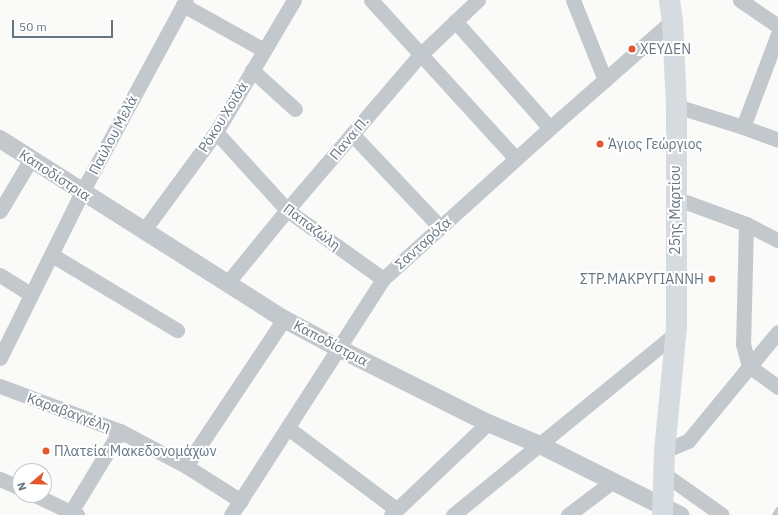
<!DOCTYPE html>
<html>
<head>
<meta charset="utf-8">
<style>
  body { margin:0 }
  #map { position:relative; width:778px; height:515px; overflow:hidden; background:#fafaf8; font-family:"IBM Plex Sans",sans-serif }
  div>[style] { position:absolute }
  .service>* { height:7px; margin:-3.5px; padding:0 3.5px; transform-origin:3.5px; border-radius:3.5px; background:#c3c8cc }
  .minor>* { height:15px; margin:-7.5px; padding:0 7.5px; transform-origin:7.5px; border-radius:7.5px; background:#c3c8cc }
  .tertiary>* { height:18px; margin:-9px; padding:0 9px; transform-origin:9px; border-radius:9px; background:#c3c8cc }
  .secondary>* { height:21px; margin:-10.5px; padding:0 10.5px; transform-origin:10.5px; border-radius:10.5px; background:#d6dbdf }
  .dots>* { width:11px; height:11px; translate:-50% -50%; box-sizing:border-box; border:2px solid #fff; border-radius:50% }
  span { translate:-50% -50%; white-space:nowrap; text-align:center; line-height:1.15; -webkit-text-stroke:4px #fff; paint-order:stroke }
  .poi-label { font-size:14px; color:#657683 }
  .left { translate:0 -50%; text-align:left }
  .right { translate:-100% -50%; text-align:right }
  .street-label { font-size:14px; color:#657683 }
  .north { position:absolute; left:12px; top:463px; width:40px; height:40px; box-sizing:border-box; background:#fff; border:1px solid #c1c8cd; border-radius:50%; rotate:251deg; font-size:11px; font-weight:700; line-height:16px; text-align:center; color:#657683 }
  .north::after { content:''; display:block; margin:auto; width:14px; height:18px; background:#e4572e; clip-path:polygon(50% 0,100% 100%,50% 72%,0 100%) }
  .scale { position:absolute; left:12px; top:20px; width:101px; height:18px; box-sizing:border-box; border:2px solid #657683; border-top:0; padding-left:5px; font-size:12px; line-height:14px; white-space:nowrap; color:#657683; -webkit-text-stroke:3px #fff; paint-order:stroke }
</style>
</head>
<body>
<div id="map">
  <div class="service">
    <i style="left:775px;top:515px;width:6px;rotate:-59deg"></i>
  </div>
  <div class="minor">
    <i style="left:371px;top:0;width:215px;rotate:47.6deg"></i>
    <i style="left:573px;top:0;width:86px;rotate:68.2deg"></i>
    <i style="left:740px;top:0;width:46px;rotate:34.4deg"></i>
    <i style="left:183px;top:5px;width:93px;rotate:29.1deg"></i>
    <i style="left:455px;top:21px;width:143px;rotate:48.4deg"></i>
    <i style="left:252px;top:70px;width:58px;rotate:42.2deg"></i>
    <i style="left:676px;top:106px;width:70px;rotate:17.4deg"></i>
    <i style="left:743px;top:127px;width:37px;rotate:20deg"></i>
    <i style="left:743px;top:127px;width:99px;rotate:-69.4deg"></i>
    <i style="left:216px;top:132px;width:105px;rotate:47.7deg"></i>
    <i style="left:287px;top:210px;width:118px;rotate:35.7deg"></i>
    <i style="left:352px;top:134px;width:129px;rotate:46.6deg"></i>
    <i style="left:675px;top:198px;width:76px;rotate:20.1deg"></i>
    <i style="left:746px;top:224px;width:36px;rotate:27deg"></i>
    <i style="left:0;top:211px;width:61px;rotate:-59.2deg"></i>
    <i style="left:746px;top:224px;width:120px;rotate:91.4deg"></i>
    <i style="left:743px;top:344px;width:23px;rotate:75deg"></i>
    <i style="left:749px;top:366px;width:36px;rotate:36deg"></i>
    <i style="left:144px;top:230px;width:122px;rotate:-53.7deg"></i>
    <i style="left:216px;top:132px;width:153px;rotate:-59.4deg"></i>
    <i style="left:52px;top:255px;width:146px;rotate:31deg"></i>
    <i style="left:0;top:275px;width:36px;rotate:32deg"></i>
    <i style="left:228px;top:282px;width:93px;rotate:-50.7deg"></i>
    <i style="left:287px;top:210px;width:204px;rotate:-49.4deg"></i>
    <i style="left:420px;top:55px;width:80px;rotate:-43.5deg"></i>
    <i style="left:0;top:358px;width:185px;rotate:-63.7deg"></i>
    <i style="left:82px;top:192px;width:218px;rotate:-61.6deg"></i>
    <i style="left:0;top:386px;width:128px;rotate:20.6deg"></i>
    <i style="left:120px;top:431px;width:75px;rotate:27.9deg"></i>
    <i style="left:186px;top:466px;width:65px;rotate:32.5deg"></i>
    <i style="left:288px;top:428px;width:135px;rotate:36.9deg"></i>
    <i style="left:664px;top:451px;width:26px;rotate:-23deg"></i>
    <i style="left:688px;top:441px;width:141px;rotate:-50.5deg"></i>
    <i style="left:186px;top:466px;width:177px;rotate:-56.3deg"></i>
    <i style="left:663px;top:473px;width:72px;rotate:35.4deg"></i>
    <i style="left:0;top:479px;width:22px;rotate:24deg"></i>
    <i style="left:35px;top:495px;width:47px;rotate:25.5deg"></i>
    <i style="left:69px;top:515px;width:98px;rotate:-58.7deg"></i>
    <i style="left:231px;top:515px;width:281px;rotate:-57.2deg"></i>
    <i style="left:383px;top:279px;width:225px;rotate:-42.1deg"></i>
    <i style="left:550px;top:128px;width:162px;rotate:-41.3deg"></i>
    <i style="left:391px;top:515px;width:134px;rotate:-43.5deg"></i>
    <i style="left:453px;top:515px;width:286px;rotate:-39.2deg"></i>
    <i style="left:568px;top:515px;width:56px;rotate:-37.1deg"></i>
  </div>
  <div class="tertiary">
    <i style="left:0;top:139px;width:336px;rotate:32.4deg"></i>
    <i style="left:284px;top:319px;width:61px;rotate:28.2deg"></i>
    <i style="left:338px;top:348px;width:168px;rotate:26.6deg"></i>
    <i style="left:488px;top:423px;width:56px;rotate:22.9deg"></i>
    <i style="left:540px;top:445px;width:157px;rotate:26.6deg"></i>
  </div>
  <div class="secondary">
    <i style="left:662px;top:515px;width:64px;rotate:-88.2deg"></i>
    <i style="left:664px;top:451px;width:126px;rotate:-84.5deg"></i>
    <i style="left:676px;top:326px;width:220px;rotate:-90deg"></i>
    <i style="left:676px;top:106px;width:85px;rotate:-92.7deg"></i>
    <i style="left:672px;top:21px;width:21px;rotate:-98deg"></i>
  </div>
  <div class="dots">
    <i style="left:632px;top:49px;background:#e4572e"></i>
    <i style="left:600px;top:144px;background:#e4572e"></i>
    <i style="left:712px;top:279px;background:#e4572e"></i>
    <i style="left:46px;top:451px;background:#e4572e"></i>
  </div>
  <div class="poi-label">
    <span class="left" style="left:640px;top:49px">ΧΕΥΔΕΝ</span>
    <span class="left" style="left:608px;top:144px">Άγιος Γεώργιος</span>
    <span class="right" style="left:704px;top:279px">ΣΤΡ.ΜΑΚΡΥΓΙΑΝΝΗ</span>
    <span class="left" style="left:54px;top:451px">Πλατεία Μακεδονομάχων</span>
  </div>
  <div class="street-label">
    <span style="left:223px;top:117px;rotate:-58deg">Ρόκου Χοϊδά</span>
    <span style="left:113px;top:135px;rotate:-62deg">Παύλου Μελά</span>
    <span style="left:349px;top:138px;rotate:-50deg">Πανα Π.</span>
    <span style="left:55px;top:175px;rotate:33deg">Καποδίστρια</span>
    <span style="left:675px;top:210px;rotate:-90deg">25ης Μαρτίου</span>
    <span style="left:312px;top:227px;rotate:37deg">Παπαζώλη</span>
    <span style="left:423px;top:243px;rotate:-42deg">Σανταρόζα</span>
    <span style="left:331px;top:343px;rotate:28deg">Καποδίστρια</span>
    <span style="left:69px;top:412px;rotate:20deg">Καραβαγγέλη</span>
  </div>
  <div class="north">N</div>
  <div class="scale">50 m</div>
</div>
</body>
</html>
